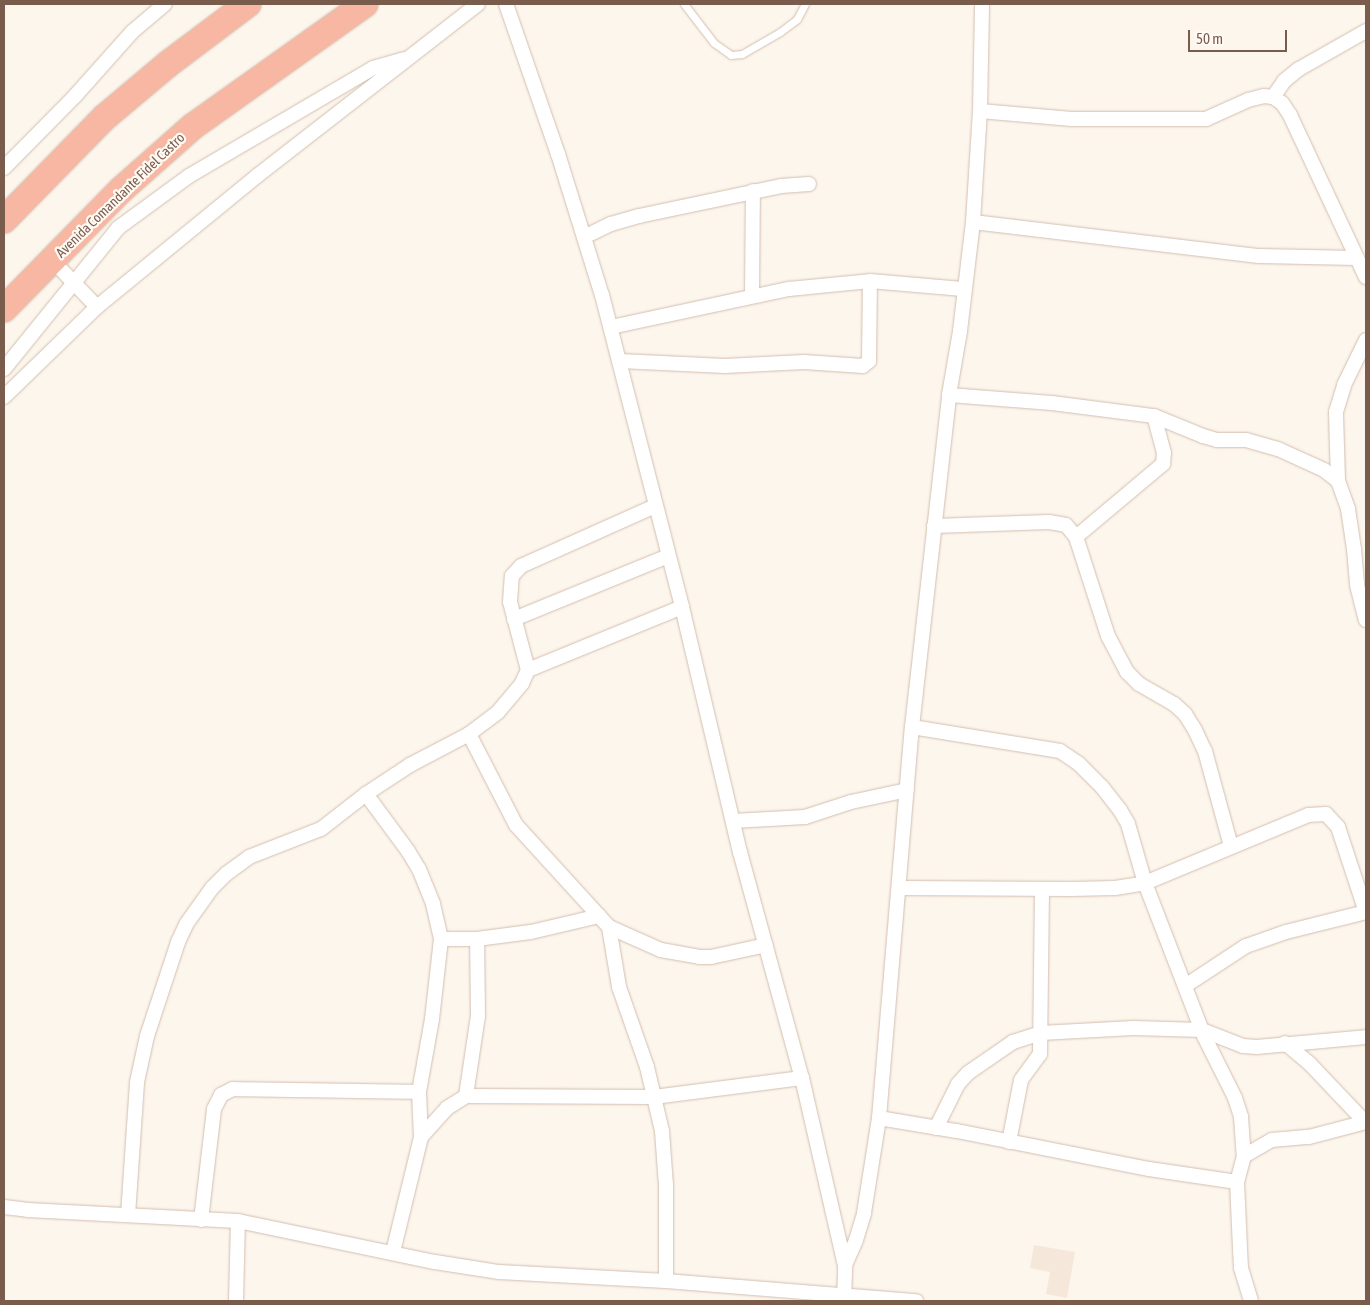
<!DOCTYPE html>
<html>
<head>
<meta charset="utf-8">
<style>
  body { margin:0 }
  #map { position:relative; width:1370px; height:1305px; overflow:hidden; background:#fdf6ec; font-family:"Asap Condensed",sans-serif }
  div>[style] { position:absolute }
  .residential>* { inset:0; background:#f5e8da }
  .roads { filter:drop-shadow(0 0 1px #d1beb0) drop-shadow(0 0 1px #d1beb0) }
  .service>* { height:7px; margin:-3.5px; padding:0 3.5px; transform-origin:3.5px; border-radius:3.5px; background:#fff }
  .minor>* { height:14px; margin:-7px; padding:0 7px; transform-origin:7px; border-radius:7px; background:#fff }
  .motorway>* { height:26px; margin:-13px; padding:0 13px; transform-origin:13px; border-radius:13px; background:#f7b7a3 }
  span { translate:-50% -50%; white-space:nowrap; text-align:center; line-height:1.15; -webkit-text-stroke:4.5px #fffaf3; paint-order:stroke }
  .street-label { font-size:14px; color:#7a5c4d }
  .frame { position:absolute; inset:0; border:5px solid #7a5c4d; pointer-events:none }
  .scale { position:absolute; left:1188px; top:30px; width:99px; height:22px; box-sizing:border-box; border:2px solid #7a5c4d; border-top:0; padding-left:6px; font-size:15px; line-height:18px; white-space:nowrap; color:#7a5c4d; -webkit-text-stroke:4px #fffaf3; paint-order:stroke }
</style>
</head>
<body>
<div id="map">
  <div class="residential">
    <i style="clip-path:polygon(1034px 1245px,1075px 1252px,1067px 1298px,1046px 1294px,1050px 1272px,1030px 1268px)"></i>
  </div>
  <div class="roads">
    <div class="service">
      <i style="left:684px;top:4px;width:49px;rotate:52.4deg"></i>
      <i style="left:714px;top:43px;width:21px;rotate:35deg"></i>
      <i style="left:731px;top:55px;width:11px;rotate:-5deg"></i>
      <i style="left:742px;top:54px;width:44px;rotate:-30.1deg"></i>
      <i style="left:780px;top:32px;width:21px;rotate:-37deg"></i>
      <i style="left:797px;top:19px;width:17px;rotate:-62deg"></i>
    </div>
    <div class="minor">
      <i style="left:506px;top:4px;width:159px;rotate:70.9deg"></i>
      <i style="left:558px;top:154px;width:148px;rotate:72.7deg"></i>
      <i style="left:602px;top:295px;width:322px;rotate:75.6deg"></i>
      <i style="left:682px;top:607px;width:252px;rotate:76.7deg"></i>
      <i style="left:740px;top:852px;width:234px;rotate:74.7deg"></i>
      <i style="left:802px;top:1078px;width:192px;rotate:77.1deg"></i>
      <i style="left:1273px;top:97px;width:19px;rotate:-55deg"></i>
      <i style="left:1284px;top:81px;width:19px;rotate:-39deg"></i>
      <i style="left:1299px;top:69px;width:77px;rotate:-29.6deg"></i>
      <i style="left:980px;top:111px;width:92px;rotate:5deg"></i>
      <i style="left:1072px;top:119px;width:134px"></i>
      <i style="left:1206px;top:119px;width:46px;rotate:-24.3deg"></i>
      <i style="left:1248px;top:100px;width:16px;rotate:-14deg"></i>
      <i style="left:1264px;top:96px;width:9px;rotate:6deg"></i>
      <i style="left:1273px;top:97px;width:11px;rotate:34deg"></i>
      <i style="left:1282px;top:103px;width:14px;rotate:56deg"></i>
      <i style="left:1290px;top:115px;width:179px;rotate:64.9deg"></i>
      <i style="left:4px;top:168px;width:101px;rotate:-45.4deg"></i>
      <i style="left:75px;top:96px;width:86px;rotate:-48.3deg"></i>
      <i style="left:132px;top:32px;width:43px;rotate:-40.3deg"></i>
      <i style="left:973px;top:222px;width:288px;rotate:6.8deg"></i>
      <i style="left:1259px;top:256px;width:98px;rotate:1.2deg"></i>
      <i style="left:584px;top:237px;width:30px;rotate:-26deg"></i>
      <i style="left:611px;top:224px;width:29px;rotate:-16deg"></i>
      <i style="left:639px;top:216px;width:145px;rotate:-11.9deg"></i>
      <i style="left:781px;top:186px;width:28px;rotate:-4deg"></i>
      <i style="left:52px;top:260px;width:65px;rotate:46.2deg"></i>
      <i style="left:752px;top:296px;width:105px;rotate:-89.5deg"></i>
      <i style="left:611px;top:327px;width:182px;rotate:-12.1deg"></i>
      <i style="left:789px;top:289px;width:81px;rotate:-5.6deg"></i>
      <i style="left:870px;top:281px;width:93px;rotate:4.9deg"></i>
      <i style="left:620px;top:361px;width:105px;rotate:2.7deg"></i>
      <i style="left:725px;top:366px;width:79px;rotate:-2.9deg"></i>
      <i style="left:804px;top:362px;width:59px;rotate:3.9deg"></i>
      <i style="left:863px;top:366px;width:8px;rotate:-40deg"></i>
      <i style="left:869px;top:361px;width:80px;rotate:-89.3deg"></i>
      <i style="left:4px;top:369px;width:181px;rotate:-51deg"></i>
      <i style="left:118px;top:228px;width:88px;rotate:-36.2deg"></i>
      <i style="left:189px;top:176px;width:213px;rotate:-30.4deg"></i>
      <i style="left:373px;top:68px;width:32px;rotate:-16deg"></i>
      <i style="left:949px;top:395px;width:103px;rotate:4.4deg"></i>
      <i style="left:1052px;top:403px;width:103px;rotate:7.3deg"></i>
      <i style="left:1154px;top:416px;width:53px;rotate:22.2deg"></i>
      <i style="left:1203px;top:436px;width:15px;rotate:16deg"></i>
      <i style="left:1217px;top:440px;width:29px"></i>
      <i style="left:1246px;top:440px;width:33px;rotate:16deg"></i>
      <i style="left:1278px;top:449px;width:51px;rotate:24.5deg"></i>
      <i style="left:1324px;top:470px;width:18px;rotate:38deg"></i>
      <i style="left:1338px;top:481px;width:30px;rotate:70deg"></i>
      <i style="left:1348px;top:509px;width:40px;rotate:81.5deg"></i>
      <i style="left:1354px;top:549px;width:36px;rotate:85deg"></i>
      <i style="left:1357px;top:585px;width:36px;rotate:76deg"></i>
      <i style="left:4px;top:397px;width:129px;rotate:-44.1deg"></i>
      <i style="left:97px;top:307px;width:207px;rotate:-39.3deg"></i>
      <i style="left:257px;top:176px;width:280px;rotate:-37.9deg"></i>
      <i style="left:1338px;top:481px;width:69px;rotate:-91.7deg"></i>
      <i style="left:1336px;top:412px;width:28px;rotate:-73deg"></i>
      <i style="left:1344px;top:385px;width:50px;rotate:-63.9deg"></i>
      <i style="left:934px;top:526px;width:115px;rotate:-2deg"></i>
      <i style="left:1049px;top:522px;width:17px;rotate:10deg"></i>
      <i style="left:1066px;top:525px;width:16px;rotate:50deg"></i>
      <i style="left:1076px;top:537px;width:104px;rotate:72.1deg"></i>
      <i style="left:1108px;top:636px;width:41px;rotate:62.2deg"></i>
      <i style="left:1127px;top:672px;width:17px;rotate:45deg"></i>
      <i style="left:1139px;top:684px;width:40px;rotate:29.7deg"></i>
      <i style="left:1174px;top:704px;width:15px;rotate:42deg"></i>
      <i style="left:1185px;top:714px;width:19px;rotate:58deg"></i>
      <i style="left:1195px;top:730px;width:23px;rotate:65deg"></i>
      <i style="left:1205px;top:751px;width:98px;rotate:74.7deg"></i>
      <i style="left:1076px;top:537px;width:114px;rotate:-40deg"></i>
      <i style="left:1163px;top:464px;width:11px;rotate:-85deg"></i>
      <i style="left:1164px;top:453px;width:38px;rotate:-105deg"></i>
      <i style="left:514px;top:619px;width:166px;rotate:-22.2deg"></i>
      <i style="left:528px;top:670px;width:166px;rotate:-22.2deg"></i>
      <i style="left:912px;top:727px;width:150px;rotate:9.2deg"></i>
      <i style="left:1060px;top:751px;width:23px;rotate:34deg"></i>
      <i style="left:1079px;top:764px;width:33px;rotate:45deg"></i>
      <i style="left:1102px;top:787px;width:29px;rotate:52deg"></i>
      <i style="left:1120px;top:810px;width:16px;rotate:60deg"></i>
      <i style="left:1128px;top:824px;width:61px;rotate:73.9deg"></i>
      <i style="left:1145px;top:883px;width:164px;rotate:68.9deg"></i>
      <i style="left:1204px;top:1036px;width:69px;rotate:63.4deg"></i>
      <i style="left:1235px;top:1098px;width:20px;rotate:72deg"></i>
      <i style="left:1241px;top:1117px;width:39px;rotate:86deg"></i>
      <i style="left:1244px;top:1156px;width:27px;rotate:105deg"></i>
      <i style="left:1237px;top:1182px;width:67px;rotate:87.4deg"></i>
      <i style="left:1240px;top:1249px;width:19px;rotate:87deg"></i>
      <i style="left:1241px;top:1268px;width:34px;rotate:73deg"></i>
      <i style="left:469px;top:734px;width:102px;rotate:62.7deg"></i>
      <i style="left:516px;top:825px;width:138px;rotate:47.6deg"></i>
      <i style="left:609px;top:927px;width:61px;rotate:80.5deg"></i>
      <i style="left:619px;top:987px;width:85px;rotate:70.7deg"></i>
      <i style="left:647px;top:1067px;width:66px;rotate:76.8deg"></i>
      <i style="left:662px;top:1131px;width:54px;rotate:85.8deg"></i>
      <i style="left:666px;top:1185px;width:96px;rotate:90deg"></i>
      <i style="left:366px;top:794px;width:71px;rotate:53.6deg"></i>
      <i style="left:408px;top:851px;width:21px;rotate:59deg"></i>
      <i style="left:419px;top:869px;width:38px;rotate:68deg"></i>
      <i style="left:433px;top:904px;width:36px;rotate:77deg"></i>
      <i style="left:441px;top:939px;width:81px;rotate:96.4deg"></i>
      <i style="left:432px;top:1019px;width:74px;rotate:100.1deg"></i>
      <i style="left:419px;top:1092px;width:45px;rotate:87.5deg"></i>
      <i style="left:733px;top:821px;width:72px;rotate:-3.2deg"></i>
      <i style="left:805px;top:817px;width:48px;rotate:-18.1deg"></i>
      <i style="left:851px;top:802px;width:57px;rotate:-12.1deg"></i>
      <i style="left:899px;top:888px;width:172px;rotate:0.3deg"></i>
      <i style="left:1071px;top:889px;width:44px;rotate:-1.3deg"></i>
      <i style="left:1115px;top:888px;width:30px;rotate:-9deg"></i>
      <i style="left:1145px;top:883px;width:177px;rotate:-22.6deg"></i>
      <i style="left:1308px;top:815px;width:18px;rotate:-3deg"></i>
      <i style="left:1326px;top:814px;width:18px;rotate:47deg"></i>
      <i style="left:1338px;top:827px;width:89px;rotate:71.8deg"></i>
      <i style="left:609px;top:927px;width:57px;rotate:23.9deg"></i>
      <i style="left:661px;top:950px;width:39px;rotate:10deg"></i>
      <i style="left:699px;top:957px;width:12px"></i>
      <i style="left:711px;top:957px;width:56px;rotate:-12.3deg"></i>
      <i style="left:441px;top:939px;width:36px"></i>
      <i style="left:477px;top:939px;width:54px;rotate:-7.4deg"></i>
      <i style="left:531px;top:932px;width:70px;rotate:-13.2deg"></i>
      <i style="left:1185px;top:986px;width:73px;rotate:-33.3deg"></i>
      <i style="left:1246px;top:946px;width:42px;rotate:-19.3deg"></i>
      <i style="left:1286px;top:932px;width:82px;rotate:-14deg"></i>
      <i style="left:1285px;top:1043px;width:33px;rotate:40deg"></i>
      <i style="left:1310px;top:1064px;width:80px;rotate:46.5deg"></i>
      <i style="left:466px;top:1096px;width:81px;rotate:-81.5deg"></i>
      <i style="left:478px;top:1016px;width:77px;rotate:-90.7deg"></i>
      <i style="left:879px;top:1118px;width:79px;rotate:9.5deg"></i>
      <i style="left:957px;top:1131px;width:196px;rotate:11.2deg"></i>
      <i style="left:1149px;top:1169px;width:89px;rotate:8.4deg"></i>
      <i style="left:936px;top:1128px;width:49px;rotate:-63.4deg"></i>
      <i style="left:958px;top:1084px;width:15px;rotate:-48deg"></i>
      <i style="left:968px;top:1073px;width:55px;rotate:-34.6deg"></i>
      <i style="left:1013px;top:1042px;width:29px;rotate:-18deg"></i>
      <i style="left:1041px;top:1033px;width:92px;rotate:-3.1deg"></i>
      <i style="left:1133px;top:1028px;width:69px;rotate:1.7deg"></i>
      <i style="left:1202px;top:1030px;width:44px;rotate:21.3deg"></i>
      <i style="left:1243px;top:1046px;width:14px;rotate:4deg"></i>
      <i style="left:1257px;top:1047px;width:109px;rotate:-5.2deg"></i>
      <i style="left:1009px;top:1142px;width:63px;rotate:-79deg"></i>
      <i style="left:1021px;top:1080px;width:32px;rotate:-54deg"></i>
      <i style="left:1040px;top:1054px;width:165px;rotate:-89.3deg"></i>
      <i style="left:1244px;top:1156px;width:32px;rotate:-30deg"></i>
      <i style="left:1272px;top:1140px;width:37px;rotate:-5deg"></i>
      <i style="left:1309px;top:1137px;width:59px;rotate:-14.7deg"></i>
      <i style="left:4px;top:1207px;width:24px;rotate:7deg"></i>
      <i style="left:28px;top:1210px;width:210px;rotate:3deg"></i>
      <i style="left:238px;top:1221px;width:201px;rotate:11.8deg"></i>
      <i style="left:435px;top:1262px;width:65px;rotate:8.9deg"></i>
      <i style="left:499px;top:1272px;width:167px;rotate:3.1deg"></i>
      <i style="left:666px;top:1281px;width:251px;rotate:4.6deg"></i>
      <i style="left:128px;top:1215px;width:133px;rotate:-86.1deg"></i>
      <i style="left:137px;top:1082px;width:47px;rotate:-77.7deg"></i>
      <i style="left:147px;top:1036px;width:99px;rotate:-71.7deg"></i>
      <i style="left:178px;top:942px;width:21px;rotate:-65deg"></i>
      <i style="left:187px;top:923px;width:43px;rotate:-54.5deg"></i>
      <i style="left:212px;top:888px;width:20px;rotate:-45deg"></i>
      <i style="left:226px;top:874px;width:29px;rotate:-36deg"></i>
      <i style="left:249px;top:857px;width:77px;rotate:-21.3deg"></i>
      <i style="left:321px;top:829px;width:57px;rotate:-37.9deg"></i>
      <i style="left:366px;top:794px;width:53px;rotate:-33.4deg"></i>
      <i style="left:410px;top:765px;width:67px;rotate:-27.7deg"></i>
      <i style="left:469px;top:734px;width:36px;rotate:-37deg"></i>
      <i style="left:498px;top:712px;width:38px;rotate:-50deg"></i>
      <i style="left:522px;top:683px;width:14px;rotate:-65deg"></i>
      <i style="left:528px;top:670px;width:70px;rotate:-104.8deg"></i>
      <i style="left:510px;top:602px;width:26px;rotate:-86deg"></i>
      <i style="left:512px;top:576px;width:13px;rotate:-48deg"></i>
      <i style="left:521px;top:566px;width:147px;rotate:-24.1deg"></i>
      <i style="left:201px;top:1220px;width:112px;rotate:-83.3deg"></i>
      <i style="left:214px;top:1109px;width:16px;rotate:-63deg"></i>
      <i style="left:221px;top:1095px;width:13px;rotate:-27deg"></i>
      <i style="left:233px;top:1089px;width:186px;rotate:0.9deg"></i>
      <i style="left:393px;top:1252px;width:118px;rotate:-76.3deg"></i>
      <i style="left:421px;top:1137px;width:39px;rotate:-48deg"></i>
      <i style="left:447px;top:1108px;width:22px;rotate:-32deg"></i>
      <i style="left:466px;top:1096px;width:188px;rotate:0.3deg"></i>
      <i style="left:654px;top:1097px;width:149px;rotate:-7.3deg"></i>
      <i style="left:236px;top:1301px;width:80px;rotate:-88.6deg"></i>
      <i style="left:844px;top:1301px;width:36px;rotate:-88deg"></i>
      <i style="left:845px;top:1265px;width:27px;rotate:-66deg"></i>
      <i style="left:856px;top:1240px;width:28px;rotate:-73deg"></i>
      <i style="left:864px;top:1213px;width:96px;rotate:-81deg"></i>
      <i style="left:879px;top:1118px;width:392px;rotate:-85.2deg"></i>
      <i style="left:912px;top:727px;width:334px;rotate:-83.6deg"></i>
      <i style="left:949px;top:395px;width:65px;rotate:-80.2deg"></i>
      <i style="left:960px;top:331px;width:110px;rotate:-83.2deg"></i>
      <i style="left:973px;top:222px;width:111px;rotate:-86.4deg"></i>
      <i style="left:980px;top:111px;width:107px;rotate:-88.9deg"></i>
    </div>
    <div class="motorway">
      <i style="left:4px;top:220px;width:144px;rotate:-45.6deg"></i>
      <i style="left:105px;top:117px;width:82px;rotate:-40.1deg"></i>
      <i style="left:168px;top:64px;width:100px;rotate:-36.9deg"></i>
      <i style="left:4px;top:309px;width:168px;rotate:-45.5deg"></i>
      <i style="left:122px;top:189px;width:94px;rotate:-41.5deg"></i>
      <i style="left:192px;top:127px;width:212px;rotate:-35.4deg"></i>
    </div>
  </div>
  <div class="street-label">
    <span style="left:120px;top:195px;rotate:-44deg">Avenida Comandante Fidel Castro</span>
  </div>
  <div class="frame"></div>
  <div class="scale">50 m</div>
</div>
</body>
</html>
